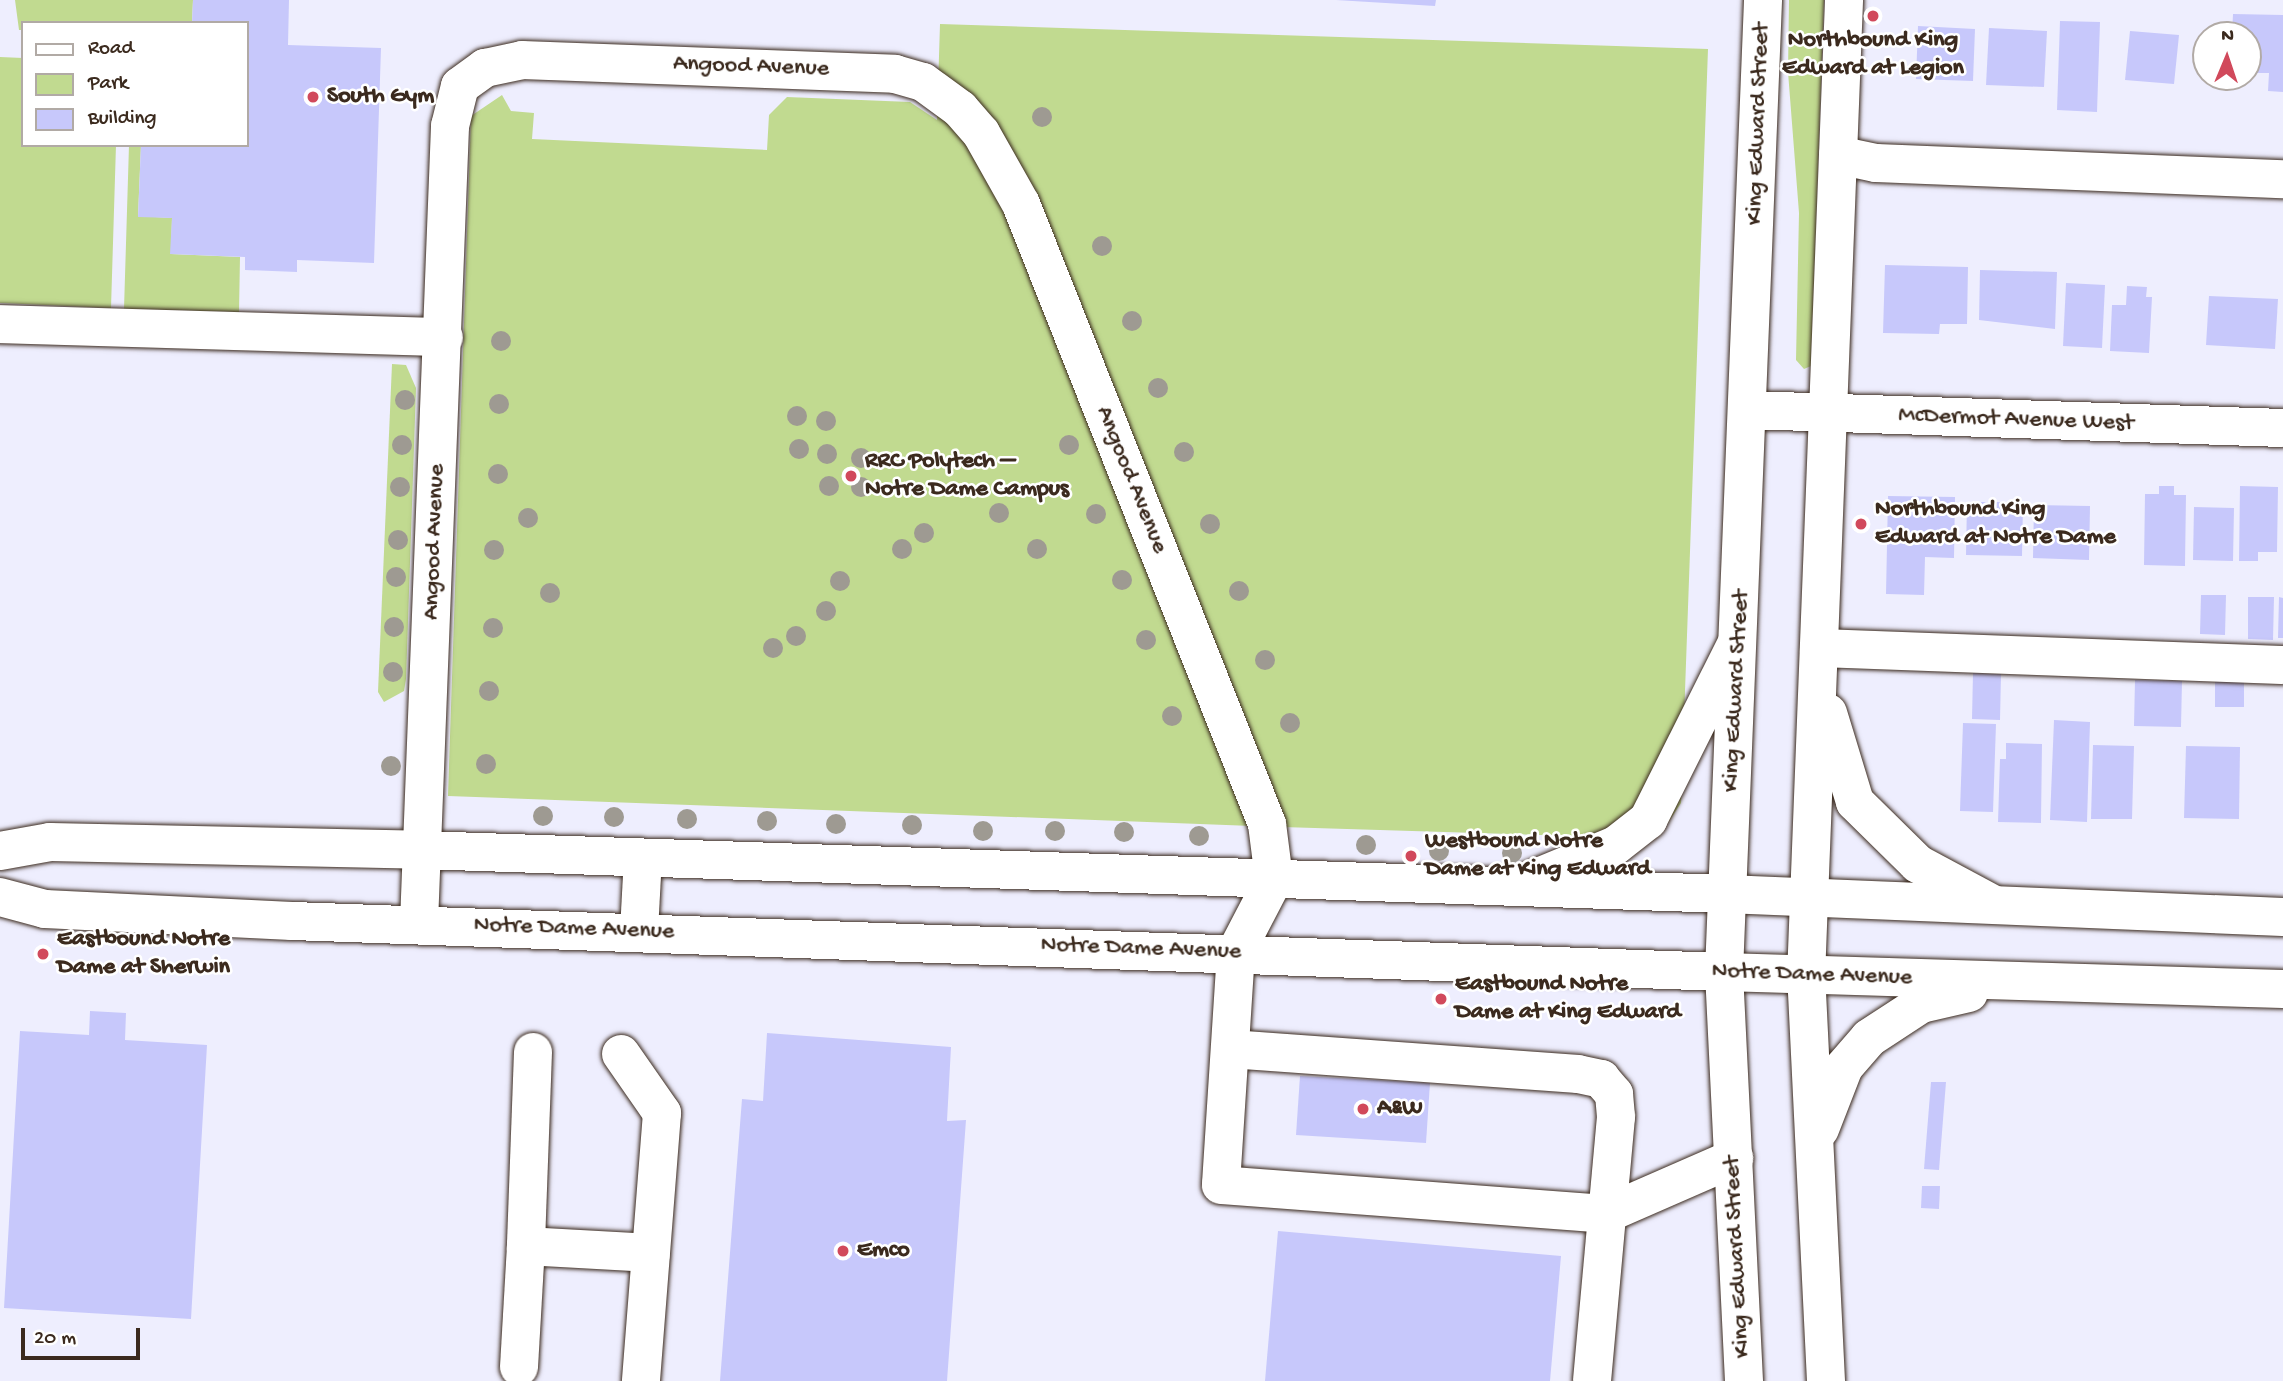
<!DOCTYPE html>
<html>
<head>
<meta charset="utf-8">
<style>
  body { margin:0 }
  #map { position:relative; width:2283px; height:1381px; overflow:hidden; background:#eeeefe; font-family:"Gochi Hand",sans-serif }
  div>[style] { position:absolute }
  .green>* { inset:0; background:#c1da90 }
  .building>* { inset:0; background:#c7c8fb }
  .roads { filter:drop-shadow(0 0 2px #3b2a1e) drop-shadow(0 0 2px #3b2a1e) }
  .minor>* { height:38px; margin:-19px; padding:0 19px; transform-origin:19px; border-radius:19px; background:#fff }
  .major>* { height:38px; margin:-19px; padding:0 19px; transform-origin:19px; border-radius:19px; background:#fff }
  .trees>* { width:20px; height:20px; margin:-10px; border-radius:50%; background:#9e9a92 }
  .dots>* { width:19px; height:19px; translate:-50% -50%; box-sizing:border-box; border:4px solid #fff; border-radius:50% }
  span { translate:-50% -50%; white-space:nowrap; text-align:center; line-height:1.15; -webkit-text-stroke:5px #fff; paint-order:stroke }
  .poi-label { font-size:24px; color:#3b2a1e; font-weight:700 }
  .left { translate:0 -50%; text-align:left }
  .street-label { font-size:24px; color:#3b2a1e }
  .legend { position:absolute; left:21px; top:21px; width:228px; height:126px; box-sizing:border-box; background:#fff; border:2px solid #b1aaa5; margin:0; padding:9px 12px; list-style:none; font-size:21px; color:#3b2a1e }
  .legend li { display:flex; align-items:center; gap:14px; height:35px }
  .legend b { width:35px; border:2px solid #b1aaa5 }
  .north { position:absolute; left:2192px; top:21px; width:70px; height:70px; box-sizing:border-box; background:#fff; border:2px solid #b1aaa5; border-radius:50%; rotate:2deg; font-size:19px; font-weight:700; line-height:28px; text-align:center; color:#3b2a1e }
  .north::after { content:''; display:block; margin:auto; width:24px; height:32px; background:#d1495b; clip-path:polygon(50% 0,100% 100%,50% 72%,0 100%) }
  .scale { position:absolute; left:21px; top:1328px; width:119px; height:32px; box-sizing:border-box; border:4px solid #3b2a1e; border-top:0; padding-left:9px; font-size:21px; line-height:24px; white-space:nowrap; color:#3b2a1e; -webkit-text-stroke:5px #fff; paint-order:stroke }
</style>
</head>
<body>
<div id="map">
  <div class="green">
    <i style="clip-path:polygon(15px 0,193px 0,192px 23px,23px 23px,23px 30px,19px 30px)"></i>
    <i style="clip-path:polygon(1789px 0,1824px 0,1811px 366px,1804px 369px,1796px 360px,1799px 213px,1788px 72px)"></i>
    <i style="clip-path:polygon(940px 24px,1708px 49px,1681px 803px,1660px 835px,1642px 838px,1282px 827px,448px 796px,471px 116px,502px 95px,511px 111px,534px 113px,532px 139px,767px 150px,769px 115px,787px 97px,910px 102px,937px 120px)"></i>
    <i style="clip-path:polygon(0 57px,23px 58px,23px 145px,116px 145px,111px 308px,0 303px)"></i>
    <i style="clip-path:polygon(129px 145px,141px 145px,138px 216px,172px 218px,171px 254px,240px 257px,239px 312px,124px 309px)"></i>
    <i style="clip-path:polygon(392px 364px,406px 365px,416px 388px,406px 679px,404px 691px,384px 702px,378px 692px)"></i>
  </div>
  <div class="building">
    <i style="clip-path:polygon(193px 0,289px 0,288px 45px,381px 48px,374px 263px,297px 260px,297px 272px,245px 270px,245px 257px,170px 254px,172px 218px,138px 217px,141px 145px,247px 145px,247px 23px,192px 23px)"></i>
    <i style="clip-path:polygon(1336px 0,1436px 0,1435px 6px)"></i>
    <i style="clip-path:polygon(2233px 14px,2283px 15px,2283px 92px,2268px 91px,2269px 73px,2248px 73px,2248px 35px,2232px 35px)"></i>
    <i style="clip-path:polygon(2060px 21px,2100px 22px,2097px 112px,2057px 110px)"></i>
    <i style="clip-path:polygon(1918px 26px,1975px 29px,1973px 81px,1916px 79px)"></i>
    <i style="clip-path:polygon(1989px 28px,2047px 31px,2044px 87px,1986px 85px)"></i>
    <i style="clip-path:polygon(2130px 31px,2179px 35px,2174px 84px,2125px 80px)"></i>
    <i style="clip-path:polygon(1885px 265px,1968px 267px,1967px 324px,1940px 324px,1939px 334px,1883px 333px)"></i>
    <i style="clip-path:polygon(1980px 270px,2057px 272px,2055px 329px,1979px 320px)"></i>
    <i style="clip-path:polygon(2066px 283px,2105px 285px,2102px 348px,2063px 346px)"></i>
    <i style="clip-path:polygon(2127px 286px,2147px 287px,2146px 297px,2152px 297px,2149px 353px,2110px 351px,2112px 305px,2126px 305px)"></i>
    <i style="clip-path:polygon(2209px 296px,2278px 299px,2275px 349px,2206px 345px)"></i>
    <i style="clip-path:polygon(2159px 486px,2174px 486px,2174px 495px,2186px 495px,2185px 566px,2144px 565px,2145px 494px,2159px 494px)"></i>
    <i style="clip-path:polygon(2240px 486px,2278px 487px,2277px 552px,2258px 552px,2258px 561px,2239px 561px)"></i>
    <i style="clip-path:polygon(1888px 496px,1955px 497px,1954px 558px,1925px 557px,1924px 595px,1886px 594px)"></i>
    <i style="clip-path:polygon(1967px 502px,2023px 502px,2022px 556px,1966px 555px)"></i>
    <i style="clip-path:polygon(2034px 505px,2090px 506px,2089px 560px,2033px 558px)"></i>
    <i style="clip-path:polygon(2194px 507px,2234px 508px,2233px 561px,2193px 560px)"></i>
    <i style="clip-path:polygon(2201px 595px,2226px 595px,2225px 635px,2200px 634px)"></i>
    <i style="clip-path:polygon(2248px 597px,2274px 597px,2273px 640px,2248px 639px)"></i>
    <i style="clip-path:polygon(2279px 597px,2283px 598px,2283px 638px,2278px 638px)"></i>
    <i style="clip-path:polygon(1973px 673px,2001px 674px,2000px 720px,1972px 719px)"></i>
    <i style="clip-path:polygon(2215px 678px,2244px 678px,2244px 707px,2215px 707px)"></i>
    <i style="clip-path:polygon(2135px 680px,2182px 681px,2181px 727px,2134px 726px)"></i>
    <i style="clip-path:polygon(2054px 720px,2090px 722px,2087px 822px,2050px 820px)"></i>
    <i style="clip-path:polygon(1963px 723px,1996px 724px,1993px 812px,1960px 811px)"></i>
    <i style="clip-path:polygon(2006px 743px,2042px 744px,2041px 823px,1998px 822px,2000px 759px,2006px 759px)"></i>
    <i style="clip-path:polygon(2093px 745px,2134px 746px,2132px 819px,2091px 819px)"></i>
    <i style="clip-path:polygon(2186px 746px,2240px 747px,2239px 819px,2184px 818px)"></i>
    <i style="clip-path:polygon(90px 1011px,126px 1013px,125px 1040px,207px 1045px,191px 1319px,4px 1308px,20px 1031px,89px 1035px)"></i>
    <i style="clip-path:polygon(767px 1033px,951px 1047px,947px 1121px,966px 1120px,947px 1381px,720px 1381px,742px 1099px,763px 1101px)"></i>
    <i style="clip-path:polygon(1300px 1076px,1430px 1083px,1426px 1143px,1296px 1135px)"></i>
    <i style="clip-path:polygon(1931px 1082px,1946px 1082px,1939px 1170px,1924px 1169px)"></i>
    <i style="clip-path:polygon(1922px 1186px,1940px 1186px,1939px 1209px,1921px 1208px)"></i>
    <i style="clip-path:polygon(1278px 1231px,1561px 1256px,1550px 1381px,1265px 1381px)"></i>
  </div>
  <div class="roads">
    <div class="minor">
      <i style="left:1838px;top:155px;width:39px;rotate:12deg"></i>
      <i style="left:1876px;top:163px;width:407px;rotate:2.3deg"></i>
      <i style="left:0;top:324px;width:444px;rotate:1.7deg"></i>
      <i style="left:1749px;top:410px;width:534px;rotate:1.93deg"></i>
      <i style="left:1819px;top:648px;width:464px;rotate:2.1deg"></i>
      <i style="left:0;top:851px;width:51px;rotate:-10.2deg"></i>
      <i style="left:50px;top:842px;width:371px;rotate:1.2deg"></i>
      <i style="left:421px;top:850px;width:1306px;rotate:1.93deg"></i>
      <i style="left:0;top:897px;width:47px;rotate:14.9deg"></i>
      <i style="left:45px;top:909px;width:247px;rotate:2.8deg"></i>
      <i style="left:292px;top:921px;width:1433px;rotate:2.04deg"></i>
      <i style="left:419px;top:923px;width:798px;rotate:-87.77deg"></i>
      <i style="left:450px;top:126px;width:41px;rotate:-76deg"></i>
      <i style="left:460px;top:86px;width:31px;rotate:-36deg"></i>
      <i style="left:485px;top:68px;width:38px;rotate:-12deg"></i>
      <i style="left:522px;top:60px;width:373px;rotate:2.1deg"></i>
      <i style="left:895px;top:74px;width:29px;rotate:16deg"></i>
      <i style="left:923px;top:82px;width:46px;rotate:36.1deg"></i>
      <i style="left:960px;top:109px;width:32px;rotate:49deg"></i>
      <i style="left:981px;top:133px;width:81px;rotate:60.6deg"></i>
      <i style="left:1021px;top:204px;width:667px;rotate:68.36deg"></i>
      <i style="left:1267px;top:824px;width:55px;rotate:82.7deg"></i>
      <i style="left:1274px;top:879px;width:82px;rotate:117.5deg"></i>
      <i style="left:1236px;top:952px;width:233px;rotate:93.7deg"></i>
      <i style="left:1221px;top:1185px;width:386px;rotate:4.3deg"></i>
      <i style="left:1606px;top:1214px;width:140px;rotate:-23.6deg"></i>
      <i style="left:639px;top:931px;width:73px;rotate:-86.9deg"></i>
      <i style="left:1230px;top:1049px;width:349px;rotate:4.1deg"></i>
      <i style="left:1578px;top:1074px;width:24px;rotate:12deg"></i>
      <i style="left:1601px;top:1079px;width:20px;rotate:49deg"></i>
      <i style="left:1614px;top:1094px;width:23px;rotate:85deg"></i>
      <i style="left:1616px;top:1117px;width:265px;rotate:95.2deg"></i>
      <i style="left:533px;top:1052px;width:194px;rotate:92.1deg"></i>
      <i style="left:526px;top:1246px;width:125px;rotate:3.2deg"></i>
      <i style="left:621px;top:1054px;width:72px;rotate:55.2deg"></i>
      <i style="left:662px;top:1113px;width:269px;rotate:94.5deg"></i>
      <i style="left:519px;top:1367px;width:121px;rotate:-86.7deg"></i>
    </div>
    <div class="major">
      <i style="left:1828px;top:713px;width:93px;rotate:73.1deg"></i>
      <i style="left:1855px;top:802px;width:88px;rotate:44.5deg"></i>
      <i style="left:1918px;top:864px;width:81px;rotate:28.2deg"></i>
      <i style="left:1514px;top:887px;width:110px;rotate:-22.4deg"></i>
      <i style="left:1616px;top:845px;width:41px;rotate:-38deg"></i>
      <i style="left:1648px;top:820px;width:195px;rotate:-63.4deg"></i>
      <i style="left:1726px;top:894px;width:557px;rotate:2.36deg"></i>
      <i style="left:1724px;top:972px;width:559px;rotate:1.74deg"></i>
      <i style="left:1820px;top:1129px;width:66px;rotate:-68.8deg"></i>
      <i style="left:1844px;top:1067px;width:38px;rotate:-49deg"></i>
      <i style="left:1869px;top:1038px;width:62px;rotate:-33.2deg"></i>
      <i style="left:1921px;top:1004px;width:49px;rotate:-12.9deg"></i>
      <i style="left:1744px;top:1381px;width:409px;rotate:-92.8deg"></i>
      <i style="left:1724px;top:972px;width:973px;rotate:-87.7deg"></i>
      <i style="left:1826px;top:1381px;width:404px;rotate:-92.8deg"></i>
      <i style="left:1806px;top:977px;width:978px;rotate:-87.77deg"></i>
    </div>
  </div>
  <div class="trees">
    <i style="left:1042px;top:117px"></i>
    <i style="left:1102px;top:246px"></i>
    <i style="left:1132px;top:321px"></i>
    <i style="left:501px;top:341px"></i>
    <i style="left:1158px;top:388px"></i>
    <i style="left:405px;top:400px"></i>
    <i style="left:499px;top:404px"></i>
    <i style="left:797px;top:416px"></i>
    <i style="left:826px;top:421px"></i>
    <i style="left:402px;top:445px"></i>
    <i style="left:1069px;top:445px"></i>
    <i style="left:799px;top:449px"></i>
    <i style="left:1184px;top:452px"></i>
    <i style="left:827px;top:454px"></i>
    <i style="left:861px;top:458px"></i>
    <i style="left:498px;top:474px"></i>
    <i style="left:829px;top:486px"></i>
    <i style="left:400px;top:487px"></i>
    <i style="left:861px;top:487px"></i>
    <i style="left:999px;top:513px"></i>
    <i style="left:1096px;top:514px"></i>
    <i style="left:528px;top:518px"></i>
    <i style="left:1210px;top:524px"></i>
    <i style="left:924px;top:533px"></i>
    <i style="left:398px;top:540px"></i>
    <i style="left:902px;top:549px"></i>
    <i style="left:1037px;top:549px"></i>
    <i style="left:494px;top:550px"></i>
    <i style="left:396px;top:577px"></i>
    <i style="left:1122px;top:580px"></i>
    <i style="left:840px;top:581px"></i>
    <i style="left:1239px;top:591px"></i>
    <i style="left:550px;top:593px"></i>
    <i style="left:826px;top:611px"></i>
    <i style="left:394px;top:627px"></i>
    <i style="left:493px;top:628px"></i>
    <i style="left:796px;top:636px"></i>
    <i style="left:1146px;top:640px"></i>
    <i style="left:773px;top:648px"></i>
    <i style="left:1265px;top:660px"></i>
    <i style="left:393px;top:672px"></i>
    <i style="left:489px;top:691px"></i>
    <i style="left:1172px;top:716px"></i>
    <i style="left:1290px;top:723px"></i>
    <i style="left:486px;top:764px"></i>
    <i style="left:391px;top:766px"></i>
    <i style="left:543px;top:816px"></i>
    <i style="left:614px;top:817px"></i>
    <i style="left:687px;top:819px"></i>
    <i style="left:767px;top:821px"></i>
    <i style="left:836px;top:824px"></i>
    <i style="left:912px;top:825px"></i>
    <i style="left:983px;top:831px"></i>
    <i style="left:1055px;top:831px"></i>
    <i style="left:1124px;top:832px"></i>
    <i style="left:1199px;top:836px"></i>
    <i style="left:1366px;top:845px"></i>
    <i style="left:1439px;top:851px"></i>
    <i style="left:1512px;top:853px"></i>
  </div>
  <div class="dots">
    <i style="left:1873px;top:16px;background:#d1495b"></i>
    <i style="left:313px;top:97px;background:#d1495b"></i>
    <i style="left:851px;top:476px;background:#d1495b"></i>
    <i style="left:1861px;top:524px;background:#d1495b"></i>
    <i style="left:1411px;top:856px;background:#d1495b"></i>
    <i style="left:43px;top:954px;background:#d1495b"></i>
    <i style="left:1441px;top:999px;background:#d1495b"></i>
    <i style="left:1363px;top:1109px;background:#d1495b"></i>
    <i style="left:843px;top:1251px;background:#d1495b"></i>
  </div>
  <div class="poi-label">
    <span style="left:1873px;top:55px">Northbound King<br>Edward at Legion</span>
    <span class="left" style="left:327px;top:97px">South Gym</span>
    <span class="left" style="left:865px;top:476px">RRC Polytech –<br>Notre Dame Campus</span>
    <span class="left" style="left:1875px;top:524px">Northbound King<br>Edward at Notre Dame</span>
    <span class="left" style="left:1425px;top:856px">Westbound Notre<br>Dame at King Edward</span>
    <span class="left" style="left:57px;top:954px">Eastbound Notre<br>Dame at Sherwin</span>
    <span class="left" style="left:1455px;top:999px">Eastbound Notre<br>Dame at King Edward</span>
    <span class="left" style="left:1377px;top:1109px">A&amp;W</span>
    <span class="left" style="left:857px;top:1251px">Emco</span>
  </div>
  <div class="street-label">
    <span style="left:751px;top:67px;rotate:2deg">Angood Avenue</span>
    <span style="left:1759px;top:124px;rotate:-88deg">King Edward Street</span>
    <span style="left:2016px;top:420px;rotate:2deg">McDermot Avenue West</span>
    <span style="left:1131px;top:480px;rotate:68deg">Angood Avenue</span>
    <span style="left:435px;top:542px;rotate:-88deg">Angood Avenue</span>
    <span style="left:1737px;top:691px;rotate:-87deg">King Edward Street</span>
    <span style="left:574px;top:929px;rotate:2deg">Notre Dame Avenue</span>
    <span style="left:1141px;top:949px;rotate:2deg">Notre Dame Avenue</span>
    <span style="left:1812px;top:975px;rotate:2deg">Notre Dame Avenue</span>
    <span style="left:1738px;top:1257px;rotate:-93deg">King Edward Street</span>
  </div>
  <ul class="legend">
  <li><b style="height:9px;background:#fff"></b>Road</li>
  <li><b style="height:19px;background:#c1da90"></b>Park</li>
  <li><b style="height:19px;background:#c7c8fb"></b>Building</li>
  </ul>
  <div class="north">N</div>
  <div class="scale">20 m</div>
</div>
</body>
</html>
